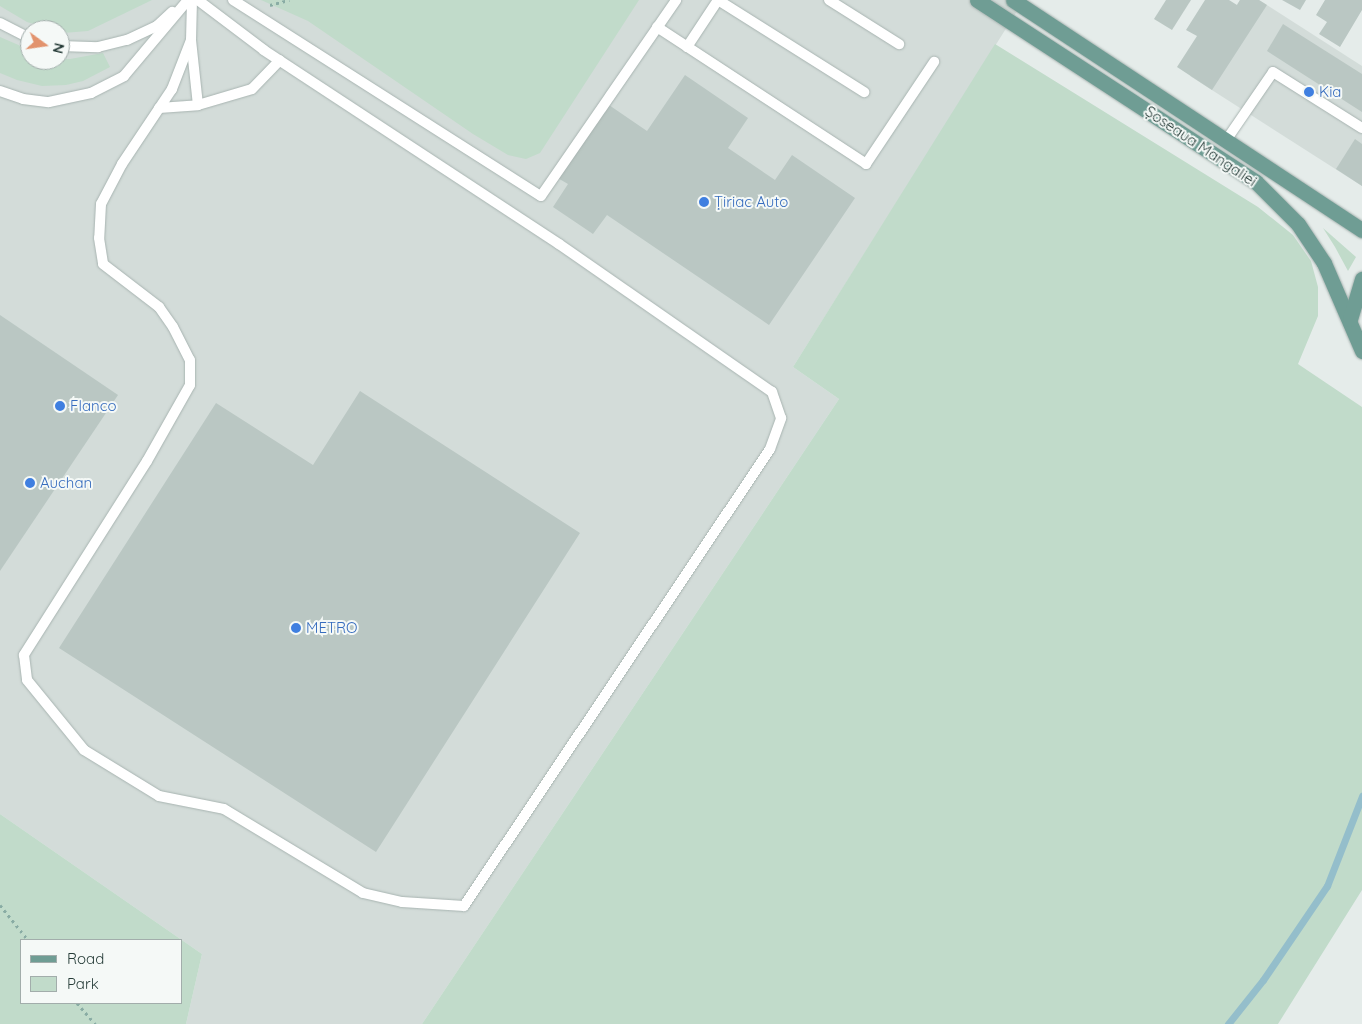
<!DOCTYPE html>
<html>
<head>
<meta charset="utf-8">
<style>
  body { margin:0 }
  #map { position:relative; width:1362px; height:1024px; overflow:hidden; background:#e5ecea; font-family:Quicksand,sans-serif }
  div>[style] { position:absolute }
  .built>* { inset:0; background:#d3dcd9 }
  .green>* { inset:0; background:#c1dbca }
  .stream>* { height:7px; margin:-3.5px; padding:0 3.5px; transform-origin:3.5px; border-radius:3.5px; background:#94becb }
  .building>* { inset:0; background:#bac7c3 }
  .path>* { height:3px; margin-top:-1.5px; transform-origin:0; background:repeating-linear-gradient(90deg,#89aca4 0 2.5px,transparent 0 6.5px) }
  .roads { filter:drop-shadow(0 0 1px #a8b4b1) drop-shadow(0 0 1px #a8b4b1) }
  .service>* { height:10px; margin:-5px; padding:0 5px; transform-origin:5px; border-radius:5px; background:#fff }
  .primary>* { height:15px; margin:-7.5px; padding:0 7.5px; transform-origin:7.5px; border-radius:7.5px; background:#6f9d94 }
  .dots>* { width:14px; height:14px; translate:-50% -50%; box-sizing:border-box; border:2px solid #f5f9f7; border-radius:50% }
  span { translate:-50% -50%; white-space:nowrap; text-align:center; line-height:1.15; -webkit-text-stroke:4px #f5f9f7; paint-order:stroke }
  .shop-label { font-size:15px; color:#366cbe }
  .left { translate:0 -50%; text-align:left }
  .street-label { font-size:15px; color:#263c38 }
  .legend { position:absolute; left:20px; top:939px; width:162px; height:65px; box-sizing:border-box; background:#f5f9f7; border:1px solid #a2adab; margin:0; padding:6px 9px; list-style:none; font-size:15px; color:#263c38 }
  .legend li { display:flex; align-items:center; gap:10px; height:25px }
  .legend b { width:25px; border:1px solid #a2adab }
  .north { position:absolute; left:20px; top:20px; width:50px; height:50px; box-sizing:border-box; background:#f5f9f7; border:1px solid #a2adab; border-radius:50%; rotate:104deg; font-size:14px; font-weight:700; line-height:20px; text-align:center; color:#263c38 }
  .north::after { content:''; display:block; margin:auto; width:18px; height:22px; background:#e2936d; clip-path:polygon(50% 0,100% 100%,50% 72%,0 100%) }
</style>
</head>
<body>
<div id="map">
  <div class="built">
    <i style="clip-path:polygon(evenodd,0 0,1024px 0,793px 367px,839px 399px,422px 1024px,186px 1024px,202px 954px,0 814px,0 0,30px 30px,60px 30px,60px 60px,30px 60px,30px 30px)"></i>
    <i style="clip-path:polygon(1240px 0,1259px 0,1362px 66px,1362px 186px,1190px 76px)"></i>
  </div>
  <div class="green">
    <i style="clip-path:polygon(0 0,152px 0,88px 31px,63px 33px,27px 22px,0 6px)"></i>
    <i style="clip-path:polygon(261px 0,639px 0,540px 153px,526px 159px,508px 155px,473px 134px,308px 21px)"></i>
    <i style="clip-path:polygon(0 37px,30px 50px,30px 60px,70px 59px,103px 53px,110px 67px,83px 81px,66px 85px,42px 86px,17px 80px,0 73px)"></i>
    <i style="clip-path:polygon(995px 44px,1258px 207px,1293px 235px,1311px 261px,1318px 287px,1318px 316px,1298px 364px,1362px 407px,1362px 890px,1278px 1024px,422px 1024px,839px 399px,793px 367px)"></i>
    <i style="clip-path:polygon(1323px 228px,1356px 257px,1348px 271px,1335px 247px)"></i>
    <i style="clip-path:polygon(evenodd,0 814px,202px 954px,186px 1024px,0 1024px,0 814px,21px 940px,181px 940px,181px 1003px,21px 1003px,21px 940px)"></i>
  </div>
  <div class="stream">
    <i style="left:1228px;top:1024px;width:56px;rotate:-51.5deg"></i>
    <i style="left:1263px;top:980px;width:114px;rotate:-55.8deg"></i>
    <i style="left:1327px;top:886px;width:97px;rotate:-68.7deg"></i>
  </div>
  <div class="building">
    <i style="clip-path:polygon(1166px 0,1191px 0,1172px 30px,1154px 19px)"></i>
    <i style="clip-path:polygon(1205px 0,1229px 0,1237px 5px,1240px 0,1259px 0,1267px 5px,1212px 90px,1177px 67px,1197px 36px,1186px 30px)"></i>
    <i style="clip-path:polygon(1282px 0,1306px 0,1300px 10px)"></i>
    <i style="clip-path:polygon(1325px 0,1362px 0,1362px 10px,1340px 47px,1319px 34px,1327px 22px,1316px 15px)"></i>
    <i style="clip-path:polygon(1283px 24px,1362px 74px,1362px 112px,1267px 51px)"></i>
    <i style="clip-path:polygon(685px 75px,748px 118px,728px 148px,775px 180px,792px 155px,855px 198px,769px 325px,607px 215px,593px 234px,553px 207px,568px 184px,556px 177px,606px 103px,647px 131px)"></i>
    <i style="clip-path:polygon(1355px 139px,1362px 144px,1362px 186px,1336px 169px)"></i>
    <i style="clip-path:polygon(0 315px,118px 395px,0 571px)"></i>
    <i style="clip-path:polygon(360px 391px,580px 533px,376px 852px,59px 648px,216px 403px,313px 465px)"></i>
  </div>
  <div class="path">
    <i style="left:270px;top:5px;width:20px;rotate:-15deg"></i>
    <i style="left:0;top:905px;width:45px;rotate:51.3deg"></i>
    <i style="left:77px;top:1003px;width:28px;rotate:49deg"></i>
  </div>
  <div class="roads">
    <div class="service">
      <i style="left:192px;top:0;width:40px;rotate:91.4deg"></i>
      <i style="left:191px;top:40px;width:65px;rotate:83.9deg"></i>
      <i style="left:233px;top:0;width:365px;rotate:32.5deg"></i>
      <i style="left:541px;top:196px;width:238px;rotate:-55.4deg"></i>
      <i style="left:718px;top:0;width:173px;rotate:32.2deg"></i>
      <i style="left:829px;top:0;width:83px;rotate:32.2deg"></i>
      <i style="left:0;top:23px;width:34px;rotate:27deg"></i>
      <i style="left:657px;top:27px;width:250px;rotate:33.2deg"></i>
      <i style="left:866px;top:164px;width:123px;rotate:-56.3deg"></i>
      <i style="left:191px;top:40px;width:53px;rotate:111.2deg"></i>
      <i style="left:172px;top:89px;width:90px;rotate:123.7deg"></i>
      <i style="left:122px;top:164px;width:45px;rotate:117.7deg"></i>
      <i style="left:101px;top:204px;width:34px;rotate:93deg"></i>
      <i style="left:99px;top:238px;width:26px;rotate:81deg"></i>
      <i style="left:103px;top:264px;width:71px;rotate:37.5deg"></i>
      <i style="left:159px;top:307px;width:24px;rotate:55deg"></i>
      <i style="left:173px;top:327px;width:37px;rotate:63deg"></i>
      <i style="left:190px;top:360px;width:25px;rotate:90deg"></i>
      <i style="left:190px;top:385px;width:87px;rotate:119.5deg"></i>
      <i style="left:147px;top:461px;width:230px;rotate:122.4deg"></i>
      <i style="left:24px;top:655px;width:25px;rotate:83deg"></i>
      <i style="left:27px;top:680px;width:90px;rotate:50.8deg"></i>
      <i style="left:84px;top:750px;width:88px;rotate:31.5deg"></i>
      <i style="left:159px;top:796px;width:66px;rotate:11.3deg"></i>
      <i style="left:224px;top:809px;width:162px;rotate:31.1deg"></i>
      <i style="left:363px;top:893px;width:40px;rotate:13deg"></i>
      <i style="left:402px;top:902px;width:62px;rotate:3.7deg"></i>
      <i style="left:464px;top:906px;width:550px;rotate:-56.19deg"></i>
      <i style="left:770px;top:449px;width:33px;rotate:-70deg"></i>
      <i style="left:781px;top:418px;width:28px;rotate:-109deg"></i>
      <i style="left:772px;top:392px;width:259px;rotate:-145.2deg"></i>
      <i style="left:559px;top:244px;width:353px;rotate:-146.7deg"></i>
      <i style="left:264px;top:50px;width:83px;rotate:-142.9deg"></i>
      <i style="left:60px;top:46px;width:38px;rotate:2deg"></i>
      <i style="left:98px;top:47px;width:30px;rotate:-14deg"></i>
      <i style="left:127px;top:40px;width:33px;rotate:-25deg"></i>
      <i style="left:157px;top:26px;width:21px;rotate:-43deg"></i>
      <i style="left:687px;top:47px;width:56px;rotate:-56.6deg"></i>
      <i style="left:0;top:91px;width:24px;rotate:19deg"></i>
      <i style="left:23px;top:99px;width:26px;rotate:7deg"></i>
      <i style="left:49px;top:102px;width:43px;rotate:-12.1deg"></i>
      <i style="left:91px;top:93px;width:37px;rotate:-27deg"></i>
      <i style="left:124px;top:76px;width:99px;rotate:-49.9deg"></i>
      <i style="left:159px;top:108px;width:39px;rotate:-4deg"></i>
      <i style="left:198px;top:105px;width:56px;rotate:-16.5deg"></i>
      <i style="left:252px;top:89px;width:40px;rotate:-46deg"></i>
      <i style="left:1227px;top:139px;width:81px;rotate:-55.5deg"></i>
      <i style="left:1273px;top:72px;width:105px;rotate:32.2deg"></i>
    </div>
    <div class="primary">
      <i style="left:977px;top:0;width:333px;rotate:33.1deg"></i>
      <i style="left:1256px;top:182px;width:59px;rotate:45deg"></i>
      <i style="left:1298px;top:224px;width:47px;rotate:56.3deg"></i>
      <i style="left:1324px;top:263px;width:96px;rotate:66.6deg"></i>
      <i style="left:1013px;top:0;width:418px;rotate:33.4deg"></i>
      <i style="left:1350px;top:319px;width:42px;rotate:-73.3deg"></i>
    </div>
  </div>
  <div class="dots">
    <i style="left:1309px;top:92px;background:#3f7fe0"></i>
    <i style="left:704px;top:202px;background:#3f7fe0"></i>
    <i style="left:60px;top:406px;background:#3f7fe0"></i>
    <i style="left:30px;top:483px;background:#3f7fe0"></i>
    <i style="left:296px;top:628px;background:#3f7fe0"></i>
  </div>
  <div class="shop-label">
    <span class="left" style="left:1319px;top:92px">Kia</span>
    <span class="left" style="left:714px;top:202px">Țiriac Auto</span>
    <span class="left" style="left:70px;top:406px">Flanco</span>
    <span class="left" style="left:40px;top:483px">Auchan</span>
    <span class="left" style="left:306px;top:628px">METRO</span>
  </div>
  <div class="street-label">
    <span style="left:1201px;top:146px;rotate:34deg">Șoseaua Mangaliei</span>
  </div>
  <ul class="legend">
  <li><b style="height:6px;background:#6f9d94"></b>Road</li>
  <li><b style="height:14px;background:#c1dbca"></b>Park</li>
  </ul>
  <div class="north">N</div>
</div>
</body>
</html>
